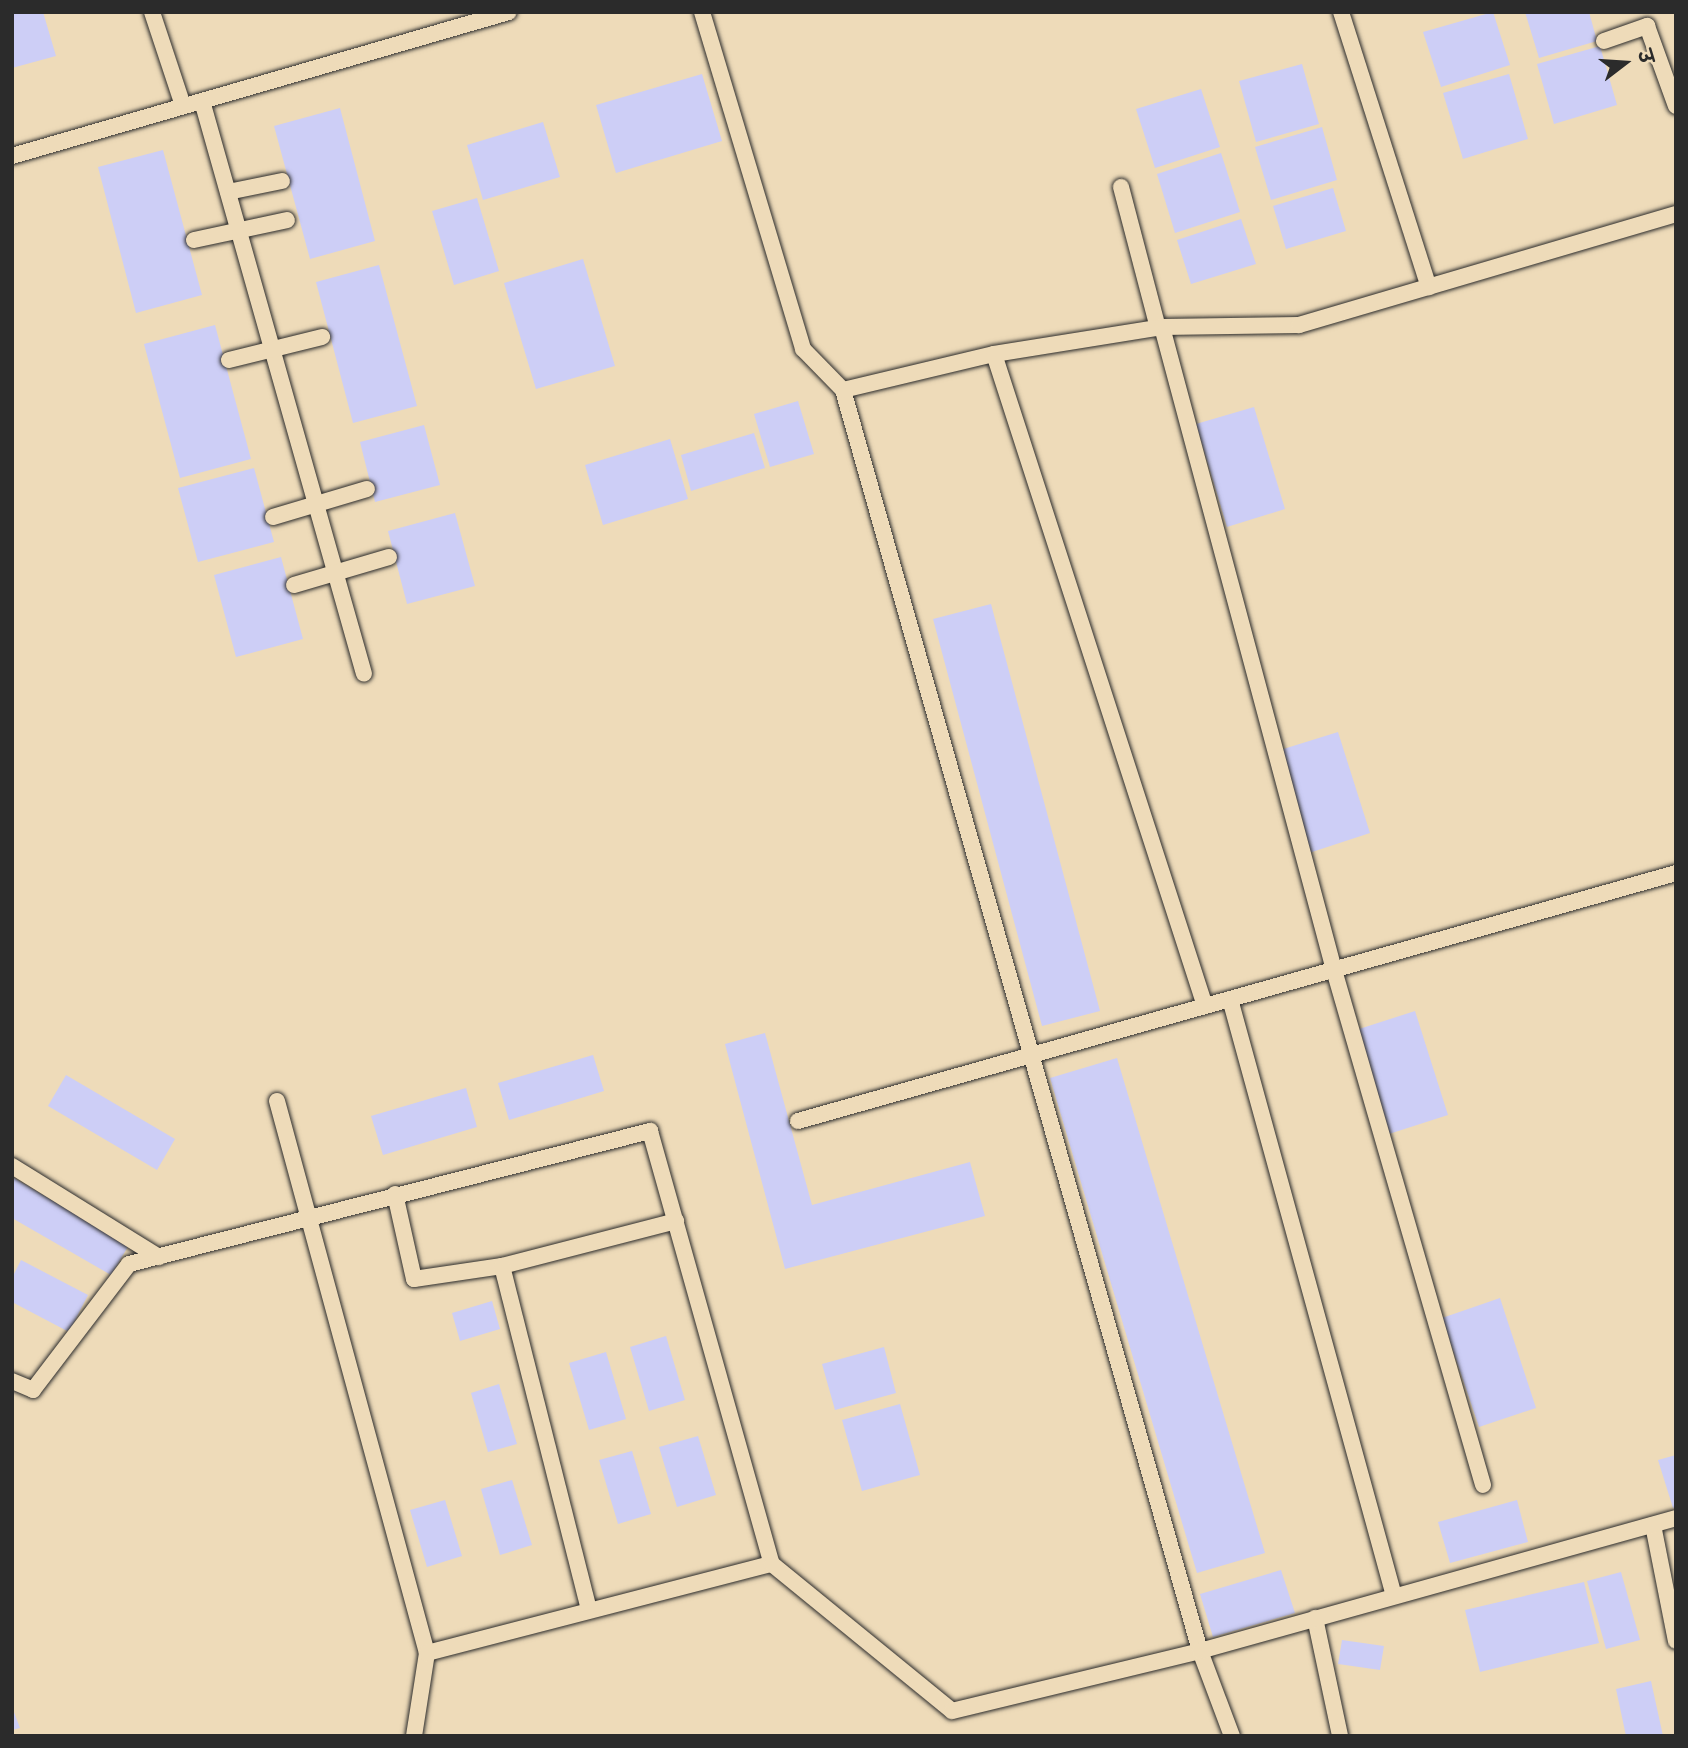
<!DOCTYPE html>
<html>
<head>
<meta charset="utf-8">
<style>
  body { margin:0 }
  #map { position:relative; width:1688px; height:1748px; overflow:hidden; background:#eedbb9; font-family:Caveat,"Playpen Sans Deva",sans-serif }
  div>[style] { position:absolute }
  .building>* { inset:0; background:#cdcef6 }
  .roads { filter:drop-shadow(0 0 2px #2b2b2b) drop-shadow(0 0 2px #2b2b2b) }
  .lane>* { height:16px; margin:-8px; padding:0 8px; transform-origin:8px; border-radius:8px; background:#eedbb9 }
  span { translate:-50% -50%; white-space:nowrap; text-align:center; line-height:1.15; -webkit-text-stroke:7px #eedbb9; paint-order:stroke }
  .frame { position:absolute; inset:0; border:14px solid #2b2b2b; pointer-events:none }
  .north { position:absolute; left:1590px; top:28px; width:70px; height:70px; -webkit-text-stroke:5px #eedbb9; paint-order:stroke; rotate:73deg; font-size:19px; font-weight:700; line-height:28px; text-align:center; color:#2b2b2b }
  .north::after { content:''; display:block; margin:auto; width:24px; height:32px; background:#2b2b2b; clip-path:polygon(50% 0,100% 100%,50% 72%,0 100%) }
</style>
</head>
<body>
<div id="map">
  <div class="building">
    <i style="clip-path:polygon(12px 12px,43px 12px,56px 56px,12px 68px)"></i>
    <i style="clip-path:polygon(1493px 12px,1510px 65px,1441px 87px,1423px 32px)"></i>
    <i style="clip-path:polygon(1525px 12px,1589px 12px,1597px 41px,1539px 58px)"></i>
    <i style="clip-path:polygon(1600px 46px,1617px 105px,1554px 124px,1537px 64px)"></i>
    <i style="clip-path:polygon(1302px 64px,1319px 124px,1256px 142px,1239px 81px)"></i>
    <i style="clip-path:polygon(702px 74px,722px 141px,616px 173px,596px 105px)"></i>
    <i style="clip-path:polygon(1509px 74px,1528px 139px,1463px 159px,1443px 93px)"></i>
    <i style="clip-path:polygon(1201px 89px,1220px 147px,1155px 168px,1136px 109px)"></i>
    <i style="clip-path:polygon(340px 108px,375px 241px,310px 259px,274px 126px)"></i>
    <i style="clip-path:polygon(543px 122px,560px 177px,483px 200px,467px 145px)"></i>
    <i style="clip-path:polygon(1322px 127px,1337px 180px,1271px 200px,1255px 147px)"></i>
    <i style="clip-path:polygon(163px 150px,202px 295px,136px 313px,98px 167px)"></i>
    <i style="clip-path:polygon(1221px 153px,1240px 212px,1175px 233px,1157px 174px)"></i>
    <i style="clip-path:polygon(1333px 188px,1346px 231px,1286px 249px,1273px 206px)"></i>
    <i style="clip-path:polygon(477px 198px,499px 271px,454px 285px,432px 211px)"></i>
    <i style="clip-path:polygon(1241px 219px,1256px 264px,1191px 284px,1177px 240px)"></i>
    <i style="clip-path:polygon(583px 259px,615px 366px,536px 389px,504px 283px)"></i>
    <i style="clip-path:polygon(379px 265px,417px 406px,353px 423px,316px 282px)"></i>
    <i style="clip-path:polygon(215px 325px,251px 459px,180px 478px,144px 344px)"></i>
    <i style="clip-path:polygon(798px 401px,814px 454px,770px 467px,754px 414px)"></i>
    <i style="clip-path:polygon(1254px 407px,1285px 509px,1227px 527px,1196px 424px)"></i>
    <i style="clip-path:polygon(424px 425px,440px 485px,375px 502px,360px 442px)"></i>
    <i style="clip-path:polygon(754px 433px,765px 468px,691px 491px,681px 455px)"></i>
    <i style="clip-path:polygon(670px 439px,688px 499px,603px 525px,585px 465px)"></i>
    <i style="clip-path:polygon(254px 468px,274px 542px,198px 562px,178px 488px)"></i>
    <i style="clip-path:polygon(455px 513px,475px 586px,407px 604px,388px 531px)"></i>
    <i style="clip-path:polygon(281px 557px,303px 639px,236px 657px,214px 575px)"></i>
    <i style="clip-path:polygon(991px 604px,1100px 1011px,1042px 1026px,933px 619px)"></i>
    <i style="clip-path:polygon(1338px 732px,1370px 833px,1309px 853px,1277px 751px)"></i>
    <i style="clip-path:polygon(1415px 1011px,1448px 1115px,1389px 1134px,1356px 1030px)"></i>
    <i style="clip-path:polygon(765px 1033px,812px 1205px,970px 1162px,985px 1216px,785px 1269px,725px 1044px)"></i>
    <i style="clip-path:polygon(593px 1055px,604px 1091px,509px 1120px,498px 1083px)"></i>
    <i style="clip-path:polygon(1117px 1058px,1265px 1553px,1197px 1573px,1050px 1078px)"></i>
    <i style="clip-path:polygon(66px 1075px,175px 1139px,157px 1170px,48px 1106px)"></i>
    <i style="clip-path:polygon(466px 1088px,477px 1127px,383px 1155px,371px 1116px)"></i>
    <i style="clip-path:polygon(12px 1177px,129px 1245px,111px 1275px,12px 1218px)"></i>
    <i style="clip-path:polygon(21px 1260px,88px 1295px,69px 1332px,12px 1302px,12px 1278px)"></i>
    <i style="clip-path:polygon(1500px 1298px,1536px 1408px,1479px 1427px,1442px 1318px)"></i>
    <i style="clip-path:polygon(492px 1301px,500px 1329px,460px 1341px,452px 1313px)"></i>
    <i style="clip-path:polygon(666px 1336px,685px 1400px,649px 1411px,630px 1347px)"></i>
    <i style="clip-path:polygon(884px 1347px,896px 1393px,835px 1410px,822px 1364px)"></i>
    <i style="clip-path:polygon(606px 1352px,626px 1419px,589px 1430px,569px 1363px)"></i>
    <i style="clip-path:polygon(499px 1384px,517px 1444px,488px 1452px,471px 1393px)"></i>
    <i style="clip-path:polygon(900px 1404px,920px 1475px,862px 1491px,842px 1420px)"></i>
    <i style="clip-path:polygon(698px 1436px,716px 1495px,677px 1507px,659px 1447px)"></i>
    <i style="clip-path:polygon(632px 1451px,651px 1514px,618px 1524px,599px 1460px)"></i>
    <i style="clip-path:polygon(1676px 1455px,1676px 1507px,1673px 1508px,1658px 1460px)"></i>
    <i style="clip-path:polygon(512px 1480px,532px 1545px,500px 1555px,481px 1489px)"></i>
    <i style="clip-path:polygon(445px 1500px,462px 1556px,427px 1567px,410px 1510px)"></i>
    <i style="clip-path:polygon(1517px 1500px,1528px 1542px,1450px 1563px,1438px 1522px)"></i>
    <i style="clip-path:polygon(1281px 1570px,1295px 1613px,1213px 1637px,1200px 1594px)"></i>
    <i style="clip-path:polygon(1621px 1572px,1640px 1640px,1606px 1649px,1587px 1581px)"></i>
    <i style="clip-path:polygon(1584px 1582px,1599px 1643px,1480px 1672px,1465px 1610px)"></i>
    <i style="clip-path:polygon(1342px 1640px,1384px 1646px,1380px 1670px,1338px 1664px)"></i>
    <i style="clip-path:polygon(1651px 1681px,1663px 1736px,1626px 1736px,1616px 1689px)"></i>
    <i style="clip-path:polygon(12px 1707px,20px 1728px,12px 1730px)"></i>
  </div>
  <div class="roads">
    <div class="lane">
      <i style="left:152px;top:12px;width:99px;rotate:71.7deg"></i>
      <i style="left:702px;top:12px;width:352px;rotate:73.3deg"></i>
      <i style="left:803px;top:349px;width:57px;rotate:45.7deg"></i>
      <i style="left:843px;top:390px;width:1311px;rotate:74.19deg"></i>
      <i style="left:1200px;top:1651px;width:91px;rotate:69.4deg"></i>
      <i style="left:1341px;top:12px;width:289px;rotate:72.3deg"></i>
      <i style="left:1604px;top:41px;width:46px;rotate:-19.2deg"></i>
      <i style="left:1647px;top:26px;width:85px;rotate:70.1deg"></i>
      <i style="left:202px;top:101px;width:595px;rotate:74.21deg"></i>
      <i style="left:12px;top:156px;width:517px;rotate:-16.16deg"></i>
      <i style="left:1121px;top:187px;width:146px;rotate:75.3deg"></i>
      <i style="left:228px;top:192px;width:55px;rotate:-11.5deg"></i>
      <i style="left:194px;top:240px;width:95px;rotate:-12.1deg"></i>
      <i style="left:1162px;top:327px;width:666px;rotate:75.02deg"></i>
      <i style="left:1334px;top:970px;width:536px;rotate:73.86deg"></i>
      <i style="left:994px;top:354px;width:685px;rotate:72.07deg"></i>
      <i style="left:229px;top:360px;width:96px;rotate:-13.9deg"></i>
      <i style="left:843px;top:390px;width:155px;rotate:-13.4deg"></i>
      <i style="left:994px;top:354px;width:170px;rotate:-9.1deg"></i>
      <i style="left:1162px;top:327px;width:137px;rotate:-0.8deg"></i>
      <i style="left:1299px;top:325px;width:393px;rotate:-16.4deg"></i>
      <i style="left:273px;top:517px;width:98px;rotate:-16.6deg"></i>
      <i style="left:294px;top:585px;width:99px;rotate:-16.4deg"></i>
      <i style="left:1230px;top:999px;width:619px;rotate:74.64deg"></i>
      <i style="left:277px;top:1101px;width:572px;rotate:74.8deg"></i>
      <i style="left:427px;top:1653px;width:84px;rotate:98.9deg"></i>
      <i style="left:798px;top:1121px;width:912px;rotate:-15.77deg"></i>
      <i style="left:12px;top:1166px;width:173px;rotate:31.8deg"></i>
      <i style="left:395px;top:1194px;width:87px;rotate:77.4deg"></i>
      <i style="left:414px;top:1279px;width:89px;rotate:-8.4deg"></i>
      <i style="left:502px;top:1266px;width:180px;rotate:-14.5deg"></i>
      <i style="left:502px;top:1266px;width:355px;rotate:75.8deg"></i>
      <i style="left:12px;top:1381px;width:23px;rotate:23deg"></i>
      <i style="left:33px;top:1390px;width:158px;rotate:-52.7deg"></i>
      <i style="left:129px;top:1264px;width:538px;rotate:-14.32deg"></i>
      <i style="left:650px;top:1131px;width:450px;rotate:74.3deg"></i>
      <i style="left:1653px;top:1525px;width:118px;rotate:78.8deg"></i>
      <i style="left:1315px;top:1618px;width:121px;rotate:78deg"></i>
      <i style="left:427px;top:1653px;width:356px;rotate:-14.5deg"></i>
      <i style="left:772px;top:1564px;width:232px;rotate:39.2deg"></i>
      <i style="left:952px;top:1711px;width:255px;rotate:-13.6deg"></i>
      <i style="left:1200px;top:1651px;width:494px;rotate:-15.6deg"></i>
    </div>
  </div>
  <div class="frame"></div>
  <div class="north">उ</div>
</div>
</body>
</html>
